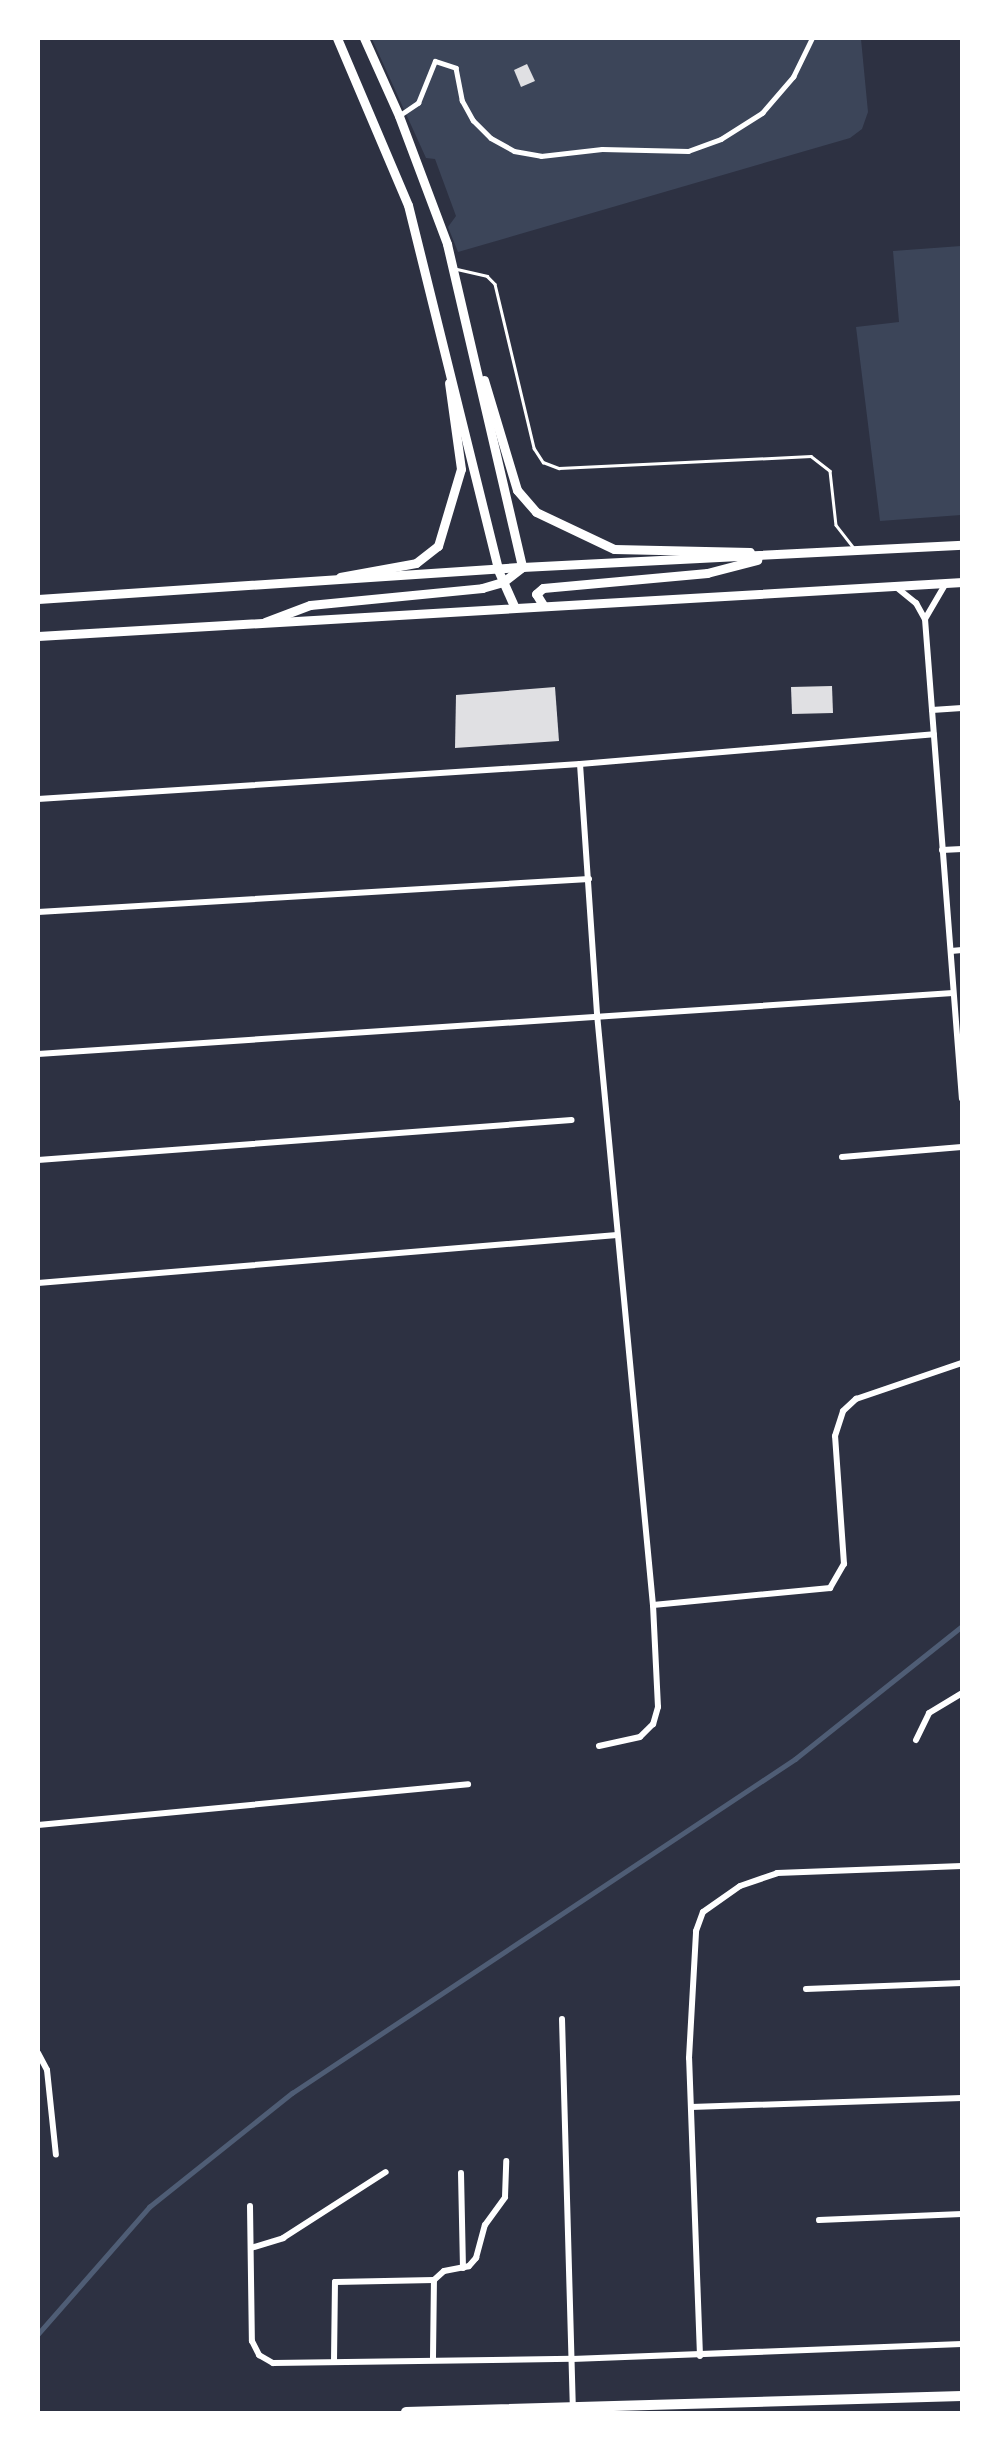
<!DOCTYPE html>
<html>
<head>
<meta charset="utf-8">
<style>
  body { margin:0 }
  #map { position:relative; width:1000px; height:2451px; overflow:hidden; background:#2d3142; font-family:"DM Sans",sans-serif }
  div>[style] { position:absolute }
  .green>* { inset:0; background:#3c4559 }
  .stream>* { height:4.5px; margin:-2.25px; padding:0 2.25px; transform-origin:2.25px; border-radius:2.25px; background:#4f5d75 }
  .building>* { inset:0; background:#e0e0e3 }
  .service>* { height:2.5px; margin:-1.25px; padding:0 1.25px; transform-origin:1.25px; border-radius:1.25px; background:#fff }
  .pedestrian>* { height:4.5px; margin:-2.25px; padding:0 2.25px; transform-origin:2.25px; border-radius:2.25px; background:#fff }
  .minor>* { height:6px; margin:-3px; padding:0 3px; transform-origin:3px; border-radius:3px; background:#fff }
  .secondary>* { height:9px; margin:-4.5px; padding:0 4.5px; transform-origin:4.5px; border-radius:4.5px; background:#fff }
  .primary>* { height:10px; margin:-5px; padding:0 5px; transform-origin:5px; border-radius:5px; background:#fff }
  span { translate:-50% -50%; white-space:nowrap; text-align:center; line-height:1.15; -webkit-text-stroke:5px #fff; paint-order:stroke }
  .frame { position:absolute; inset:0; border:40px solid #fff; pointer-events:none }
</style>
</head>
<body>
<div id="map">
  <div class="green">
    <i style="clip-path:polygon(372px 39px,861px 39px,868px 112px,862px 129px,850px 138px,458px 252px,448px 227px,456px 216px,435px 159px,426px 158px)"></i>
    <i style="clip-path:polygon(961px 246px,961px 515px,880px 521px,856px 327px,899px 322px,893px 251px)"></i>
  </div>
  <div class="stream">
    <i style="left:38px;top:2334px;width:169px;rotate:-48.8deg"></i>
    <i style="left:149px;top:2207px;width:183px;rotate:-38.6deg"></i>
    <i style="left:292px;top:2093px;width:604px;rotate:-33.58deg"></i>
    <i style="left:795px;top:1759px;width:213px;rotate:-38.5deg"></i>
  </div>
  <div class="building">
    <i style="clip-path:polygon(527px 64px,535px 81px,521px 87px,514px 70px)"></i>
    <i style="clip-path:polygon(832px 686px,833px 713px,792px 714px,791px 687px)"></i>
    <i style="clip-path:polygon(555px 687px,559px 741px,455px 748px,456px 695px)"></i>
  </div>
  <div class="service">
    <i style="left:457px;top:269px;width:31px;rotate:13deg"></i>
    <i style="left:487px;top:276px;width:11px;rotate:45deg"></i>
    <i style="left:495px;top:284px;width:169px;rotate:76.6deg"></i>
    <i style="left:534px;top:448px;width:17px;rotate:57deg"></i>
    <i style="left:543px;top:462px;width:17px;rotate:21deg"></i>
    <i style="left:559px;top:468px;width:252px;rotate:-2.7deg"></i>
    <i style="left:811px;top:456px;width:24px;rotate:38deg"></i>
    <i style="left:830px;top:471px;width:54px;rotate:83.7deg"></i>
    <i style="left:836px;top:525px;width:28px;rotate:52deg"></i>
  </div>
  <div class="pedestrian">
    <i style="left:400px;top:115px;width:22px;rotate:-34deg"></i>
    <i style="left:418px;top:103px;width:45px;rotate:-68deg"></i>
    <i style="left:435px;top:61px;width:22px;rotate:18deg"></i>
    <i style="left:456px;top:68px;width:33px;rotate:79deg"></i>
    <i style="left:462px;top:100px;width:23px;rotate:61deg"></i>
    <i style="left:473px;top:120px;width:25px;rotate:45deg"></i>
    <i style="left:491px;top:138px;width:26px;rotate:29deg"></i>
    <i style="left:514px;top:151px;width:27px;rotate:10deg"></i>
    <i style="left:541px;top:156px;width:61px;rotate:-6.5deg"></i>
    <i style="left:602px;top:149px;width:86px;rotate:1.3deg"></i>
    <i style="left:688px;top:151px;width:35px;rotate:-20deg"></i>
    <i style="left:721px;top:139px;width:49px;rotate:-32.4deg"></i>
    <i style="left:762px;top:113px;width:48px;rotate:-49.3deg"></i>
    <i style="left:793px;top:77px;width:43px;rotate:-64deg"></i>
  </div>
  <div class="minor">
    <i style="left:896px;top:587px;width:26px;rotate:39deg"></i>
    <i style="left:916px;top:603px;width:18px;rotate:61deg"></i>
    <i style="left:925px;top:619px;width:481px;rotate:85.6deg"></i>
    <i style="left:925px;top:619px;width:42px;rotate:-59.7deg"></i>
    <i style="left:932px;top:710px;width:30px;rotate:-4deg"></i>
    <i style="left:580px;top:764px;width:251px;rotate:86.1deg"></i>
    <i style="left:597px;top:1014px;width:594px;rotate:84.59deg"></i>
    <i style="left:653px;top:1605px;width:102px;rotate:87.2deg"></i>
    <i style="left:658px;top:1707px;width:18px;rotate:106deg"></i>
    <i style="left:653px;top:1724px;width:18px;rotate:135deg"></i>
    <i style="left:640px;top:1737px;width:42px;rotate:167.6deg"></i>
    <i style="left:38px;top:799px;width:543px;rotate:-3.69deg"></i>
    <i style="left:580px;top:764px;width:355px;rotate:-4.8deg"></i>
    <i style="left:942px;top:850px;width:20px;rotate:-3deg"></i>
    <i style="left:38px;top:912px;width:552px;rotate:-3.43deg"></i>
    <i style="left:951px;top:951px;width:11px;rotate:-5deg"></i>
    <i style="left:38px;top:1054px;width:917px;rotate:-3.81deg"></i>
    <i style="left:842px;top:1157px;width:120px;rotate:-4.8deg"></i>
    <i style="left:38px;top:1160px;width:535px;rotate:-4.28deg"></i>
    <i style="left:38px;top:1283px;width:581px;rotate:-4.74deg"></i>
    <i style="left:653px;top:1605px;width:178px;rotate:-5.5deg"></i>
    <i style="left:830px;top:1588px;width:28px;rotate:-60deg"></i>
    <i style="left:844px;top:1564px;width:128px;rotate:-94deg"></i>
    <i style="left:835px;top:1436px;width:26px;rotate:-72deg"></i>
    <i style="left:843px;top:1411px;width:18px;rotate:-43deg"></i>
    <i style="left:856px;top:1399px;width:112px;rotate:-18.8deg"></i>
    <i style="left:916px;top:1740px;width:30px;rotate:-64deg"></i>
    <i style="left:929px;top:1713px;width:39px;rotate:-31deg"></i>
    <i style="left:38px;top:1825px;width:432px;rotate:-5.4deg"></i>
    <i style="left:806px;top:1989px;width:156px;rotate:-2.2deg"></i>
    <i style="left:562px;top:2019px;width:389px;rotate:88.4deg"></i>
    <i style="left:38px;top:2053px;width:19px;rotate:62deg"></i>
    <i style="left:47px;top:2070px;width:85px;rotate:84deg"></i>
    <i style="left:691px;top:2107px;width:271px;rotate:-1.9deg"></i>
    <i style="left:461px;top:2173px;width:95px;rotate:88.8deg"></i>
    <i style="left:250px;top:2206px;width:135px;rotate:89.2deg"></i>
    <i style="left:252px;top:2341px;width:16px;rotate:63deg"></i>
    <i style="left:259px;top:2355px;width:16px;rotate:30deg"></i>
    <i style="left:273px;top:2363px;width:299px;rotate:-0.8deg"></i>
    <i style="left:572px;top:2359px;width:390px;rotate:-2.2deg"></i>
    <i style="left:819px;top:2220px;width:143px;rotate:-2.4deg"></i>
    <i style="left:251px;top:2248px;width:34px;rotate:-17deg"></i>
    <i style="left:283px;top:2238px;width:122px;rotate:-32.7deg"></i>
    <i style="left:434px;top:2280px;width:13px;rotate:-42deg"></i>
    <i style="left:444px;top:2271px;width:25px;rotate:-11deg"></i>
    <i style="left:469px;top:2266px;width:11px;rotate:-49deg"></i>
    <i style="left:476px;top:2258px;width:34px;rotate:-75deg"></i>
    <i style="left:485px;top:2225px;width:34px;rotate:-54deg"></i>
    <i style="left:505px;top:2197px;width:36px;rotate:-88deg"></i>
    <i style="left:700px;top:2356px;width:298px;rotate:-92.1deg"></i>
    <i style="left:689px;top:2058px;width:127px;rotate:-86.8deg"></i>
    <i style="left:696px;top:1931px;width:20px;rotate:-70deg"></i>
    <i style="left:703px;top:1912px;width:45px;rotate:-35.1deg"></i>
    <i style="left:740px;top:1886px;width:39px;rotate:-19deg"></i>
    <i style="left:777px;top:1873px;width:185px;rotate:-2.2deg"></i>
    <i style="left:433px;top:2358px;width:78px;rotate:-89.3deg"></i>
    <i style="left:334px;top:2362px;width:80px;rotate:-89.3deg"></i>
    <i style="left:335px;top:2282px;width:99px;rotate:-1.2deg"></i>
  </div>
  <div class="secondary">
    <i style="left:337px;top:38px;width:181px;rotate:67deg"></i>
    <i style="left:408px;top:205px;width:376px;rotate:76.1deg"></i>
    <i style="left:498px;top:570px;width:39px;rotate:66deg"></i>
    <i style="left:364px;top:38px;width:85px;rotate:65.8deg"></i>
    <i style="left:399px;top:116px;width:137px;rotate:69.4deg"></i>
    <i style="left:447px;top:244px;width:332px;rotate:76.9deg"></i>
    <i style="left:484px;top:380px;width:115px;rotate:73.3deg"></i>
    <i style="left:517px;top:490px;width:29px;rotate:49deg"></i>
    <i style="left:536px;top:512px;width:86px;rotate:25.4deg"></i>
    <i style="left:614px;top:549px;width:136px;rotate:1.3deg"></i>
    <i style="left:340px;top:577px;width:77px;rotate:-10.4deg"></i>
    <i style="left:416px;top:563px;width:28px;rotate:-38deg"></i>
    <i style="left:438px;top:546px;width:80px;rotate:-73.4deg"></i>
    <i style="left:461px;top:469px;width:87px;rotate:-97.9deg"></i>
    <i style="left:38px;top:599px;width:485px;rotate:-3.8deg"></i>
    <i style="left:522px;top:567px;width:441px;rotate:-2.9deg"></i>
    <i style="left:543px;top:605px;width:13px;rotate:-122deg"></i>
    <i style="left:536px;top:594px;width:9px;rotate:-41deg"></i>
    <i style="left:543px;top:588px;width:165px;rotate:-5.2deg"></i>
    <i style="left:707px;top:573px;width:52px;rotate:-14.6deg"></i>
    <i style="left:265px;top:622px;width:48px;rotate:-20.7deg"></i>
    <i style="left:310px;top:605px;width:173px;rotate:-5.6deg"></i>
    <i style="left:482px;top:588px;width:22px;rotate:-16deg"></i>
    <i style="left:503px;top:582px;width:23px;rotate:-38deg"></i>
    <i style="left:38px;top:636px;width:926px;rotate:-3.34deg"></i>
  </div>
  <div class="primary">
    <i style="left:406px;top:2412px;width:556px;rotate:-1.65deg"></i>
  </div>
  <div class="frame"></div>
</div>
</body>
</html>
